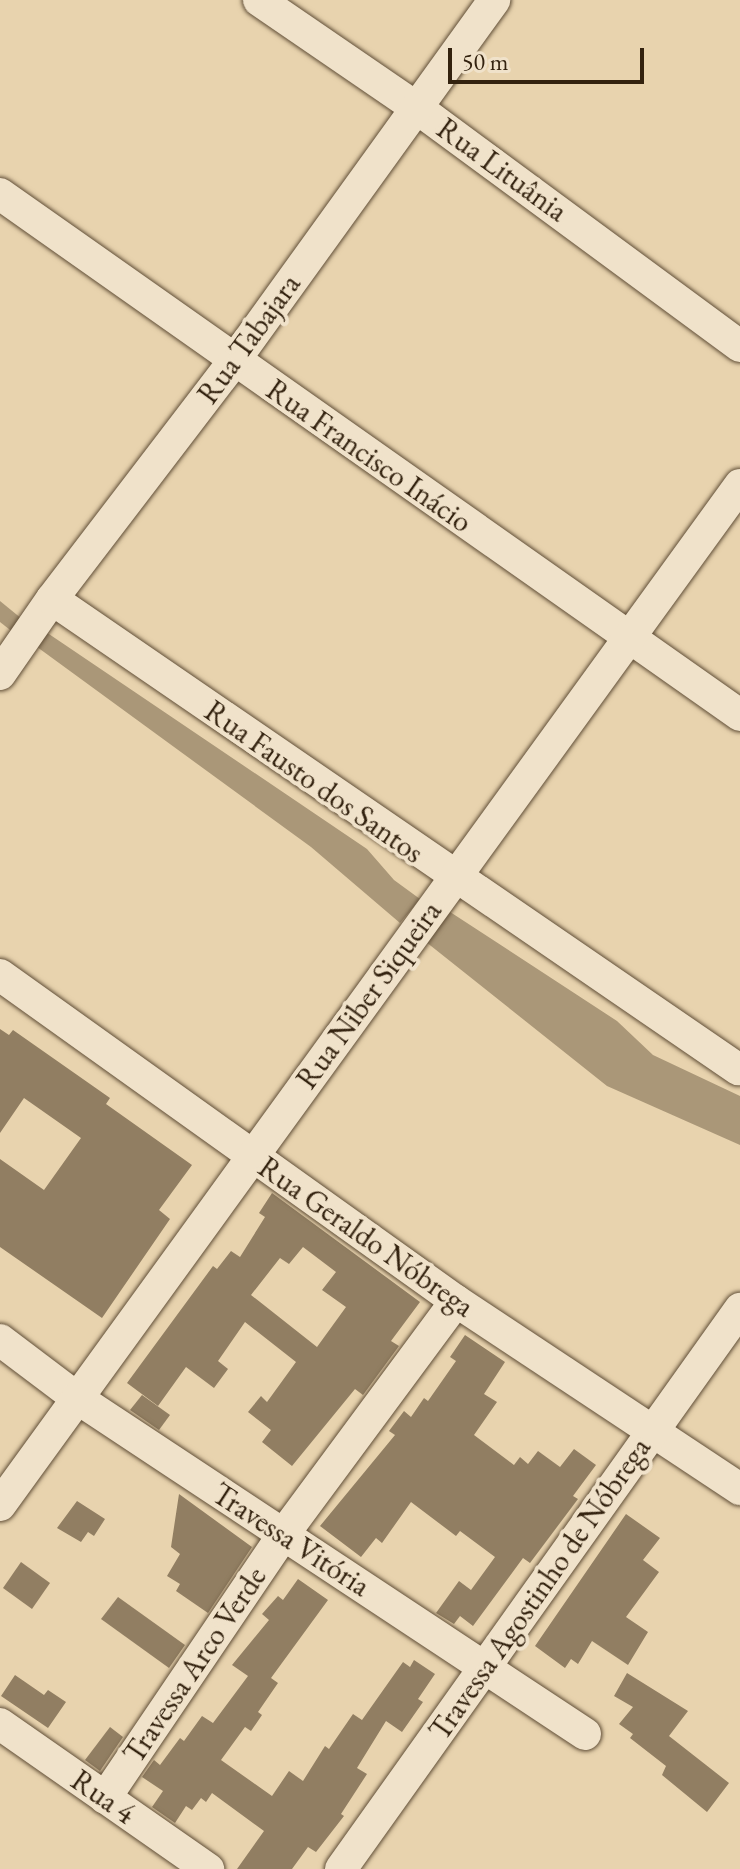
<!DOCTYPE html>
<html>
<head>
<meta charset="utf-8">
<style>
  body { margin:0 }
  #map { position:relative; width:740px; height:1869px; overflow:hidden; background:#e8d3ae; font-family:"EB Garamond",serif }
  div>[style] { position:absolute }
  .water>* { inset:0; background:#aa9778 }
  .building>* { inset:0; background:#917e62 }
  .roads { filter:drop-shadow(0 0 2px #604e37) drop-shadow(0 0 2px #604e37) }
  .minor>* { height:32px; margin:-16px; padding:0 16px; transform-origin:16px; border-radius:16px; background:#f0e2ca }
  span { translate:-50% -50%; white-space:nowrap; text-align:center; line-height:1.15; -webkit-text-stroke:8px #f0e2ca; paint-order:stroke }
  .street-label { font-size:30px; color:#33220f }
  .scale { position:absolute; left:448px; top:48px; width:196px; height:36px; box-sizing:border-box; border:4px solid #33220f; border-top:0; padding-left:10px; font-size:24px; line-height:28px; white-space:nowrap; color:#33220f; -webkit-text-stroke:6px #f0e2ca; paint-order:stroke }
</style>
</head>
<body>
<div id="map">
  <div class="water">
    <i style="clip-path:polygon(0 601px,22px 619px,14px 633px,0 622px)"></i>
    <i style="clip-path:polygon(43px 630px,367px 849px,394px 880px,420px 899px,400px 923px,311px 847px,33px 644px)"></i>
    <i style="clip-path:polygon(444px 908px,617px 1021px,653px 1055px,740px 1096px,740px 1145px,607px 1086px,421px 938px)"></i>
  </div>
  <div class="building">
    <i style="clip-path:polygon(0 1029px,9px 1035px,13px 1030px,110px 1098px,106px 1104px,192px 1165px,159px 1210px,170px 1219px,102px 1318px,0 1247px,0 1159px,44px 1190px,81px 1138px,24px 1098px,0 1133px)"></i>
    <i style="clip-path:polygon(evenodd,272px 1193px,420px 1302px,391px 1341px,399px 1346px,363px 1395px,355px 1389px,292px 1466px,262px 1442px,271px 1430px,248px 1412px,261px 1396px,267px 1402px,296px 1362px,245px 1322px,218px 1361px,228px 1369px,214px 1388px,186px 1367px,158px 1406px,127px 1383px,213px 1266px,217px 1269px,231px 1251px,240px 1257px,265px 1217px,259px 1213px,272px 1193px,303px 1247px,336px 1272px,322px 1290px,346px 1307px,317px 1347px,251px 1295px,280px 1258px,289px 1264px,303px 1247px)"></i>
    <i style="clip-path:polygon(465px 1335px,505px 1362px,484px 1394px,497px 1402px,474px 1435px,514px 1465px,520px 1457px,528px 1464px,538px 1451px,560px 1467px,574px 1449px,596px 1465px,573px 1496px,578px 1499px,530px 1563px,523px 1558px,473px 1626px,460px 1616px,454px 1624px,436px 1613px,459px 1581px,471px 1590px,495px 1557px,460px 1531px,456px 1536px,411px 1502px,382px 1543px,376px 1538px,361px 1557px,320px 1526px,395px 1435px,389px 1431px,404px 1411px,411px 1417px,424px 1398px,428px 1401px,456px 1361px,450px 1357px)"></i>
    <i style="clip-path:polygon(142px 1395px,170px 1415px,159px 1430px,130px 1410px)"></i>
    <i style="clip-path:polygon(179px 1494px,252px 1547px,208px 1613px,176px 1591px,180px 1584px,167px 1576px,180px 1554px,171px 1547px)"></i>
    <i style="clip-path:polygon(77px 1501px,105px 1519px,94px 1536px,88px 1532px,81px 1542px,57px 1528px)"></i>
    <i style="clip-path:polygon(626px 1514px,660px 1538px,643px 1560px,659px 1572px,626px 1617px,648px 1632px,628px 1665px,592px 1641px,578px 1664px,571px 1659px,565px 1668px,535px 1646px)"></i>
    <i style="clip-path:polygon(21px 1562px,50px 1583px,32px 1609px,3px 1588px)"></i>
    <i style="clip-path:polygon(298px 1579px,328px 1600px,271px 1678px,278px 1683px,258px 1712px,262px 1715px,251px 1731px,245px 1727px,221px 1760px,272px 1796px,289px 1771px,303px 1781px,325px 1746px,329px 1749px,353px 1714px,362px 1720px,403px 1662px,410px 1667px,414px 1660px,435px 1674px,418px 1699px,423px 1702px,402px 1732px,386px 1721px,357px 1768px,367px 1774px,341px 1814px,344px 1816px,316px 1852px,308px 1847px,292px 1869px,237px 1869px,264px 1831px,212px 1793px,206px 1802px,201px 1798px,192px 1810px,186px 1806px,175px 1823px,152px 1807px,163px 1791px,142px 1777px,154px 1760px,160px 1765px,180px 1738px,184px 1741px,202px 1716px,213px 1723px,248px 1676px,232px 1665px,269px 1620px,262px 1614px,278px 1596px,283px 1600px)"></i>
    <i style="clip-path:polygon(118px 1597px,185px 1645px,169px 1668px,101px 1619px)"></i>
    <i style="clip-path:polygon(627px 1673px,688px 1711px,669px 1736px,729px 1783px,707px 1812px,662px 1775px,666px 1766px,630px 1738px,633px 1734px,619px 1724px,633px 1707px,614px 1696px)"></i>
    <i style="clip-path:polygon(15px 1675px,44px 1695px,48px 1690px,66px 1702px,48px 1728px,1px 1696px)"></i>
    <i style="clip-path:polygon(110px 1727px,123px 1737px,100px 1771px,85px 1760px)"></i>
  </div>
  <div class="roads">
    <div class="minor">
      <i style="left:259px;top:0;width:191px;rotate:34.4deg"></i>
      <i style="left:417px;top:108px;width:401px;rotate:36.4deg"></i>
      <i style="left:0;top:194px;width:905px;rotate:35.15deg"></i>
      <i style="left:52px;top:599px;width:832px;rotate:34.42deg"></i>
      <i style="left:0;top:674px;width:91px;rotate:-55.3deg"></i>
      <i style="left:52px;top:599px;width:300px;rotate:-52.6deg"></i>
      <i style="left:234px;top:361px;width:445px;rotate:-54.2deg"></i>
      <i style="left:0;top:975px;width:561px;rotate:35.56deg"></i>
      <i style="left:456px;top:1301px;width:341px;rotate:33.5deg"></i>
      <i style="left:0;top:1340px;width:96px;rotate:37deg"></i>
      <i style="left:77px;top:1398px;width:609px;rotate:33.48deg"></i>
      <i style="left:0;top:1505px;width:1260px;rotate:-54.04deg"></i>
      <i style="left:0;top:1724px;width:254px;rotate:34.9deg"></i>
      <i style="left:105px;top:1798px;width:318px;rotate:-55.9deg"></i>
      <i style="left:283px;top:1535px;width:291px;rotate:-53.5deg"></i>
      <i style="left:341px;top:1869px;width:688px;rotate:-54.53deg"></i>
    </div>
  </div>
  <div class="street-label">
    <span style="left:502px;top:170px;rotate:36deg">Rua Lituânia</span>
    <span style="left:249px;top:339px;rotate:-54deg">Rua Tabajara</span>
    <span style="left:369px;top:456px;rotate:35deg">Rua Francisco Inácio</span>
    <span style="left:314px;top:782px;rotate:35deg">Rua Fausto dos Santos</span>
    <span style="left:369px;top:995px;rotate:-54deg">Rua Niber Siqueira</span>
    <span style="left:366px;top:1237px;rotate:35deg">Rua Geraldo Nóbrega</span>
    <span style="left:291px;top:1540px;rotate:33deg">Travessa Vitória</span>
    <span style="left:540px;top:1589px;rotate:-55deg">Travessa Agostinho de Nóbrega</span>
    <span style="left:195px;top:1665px;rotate:-56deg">Travessa Arco Verde</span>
    <span style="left:103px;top:1797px;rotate:35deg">Rua 4</span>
  </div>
  <div class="scale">50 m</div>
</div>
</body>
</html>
